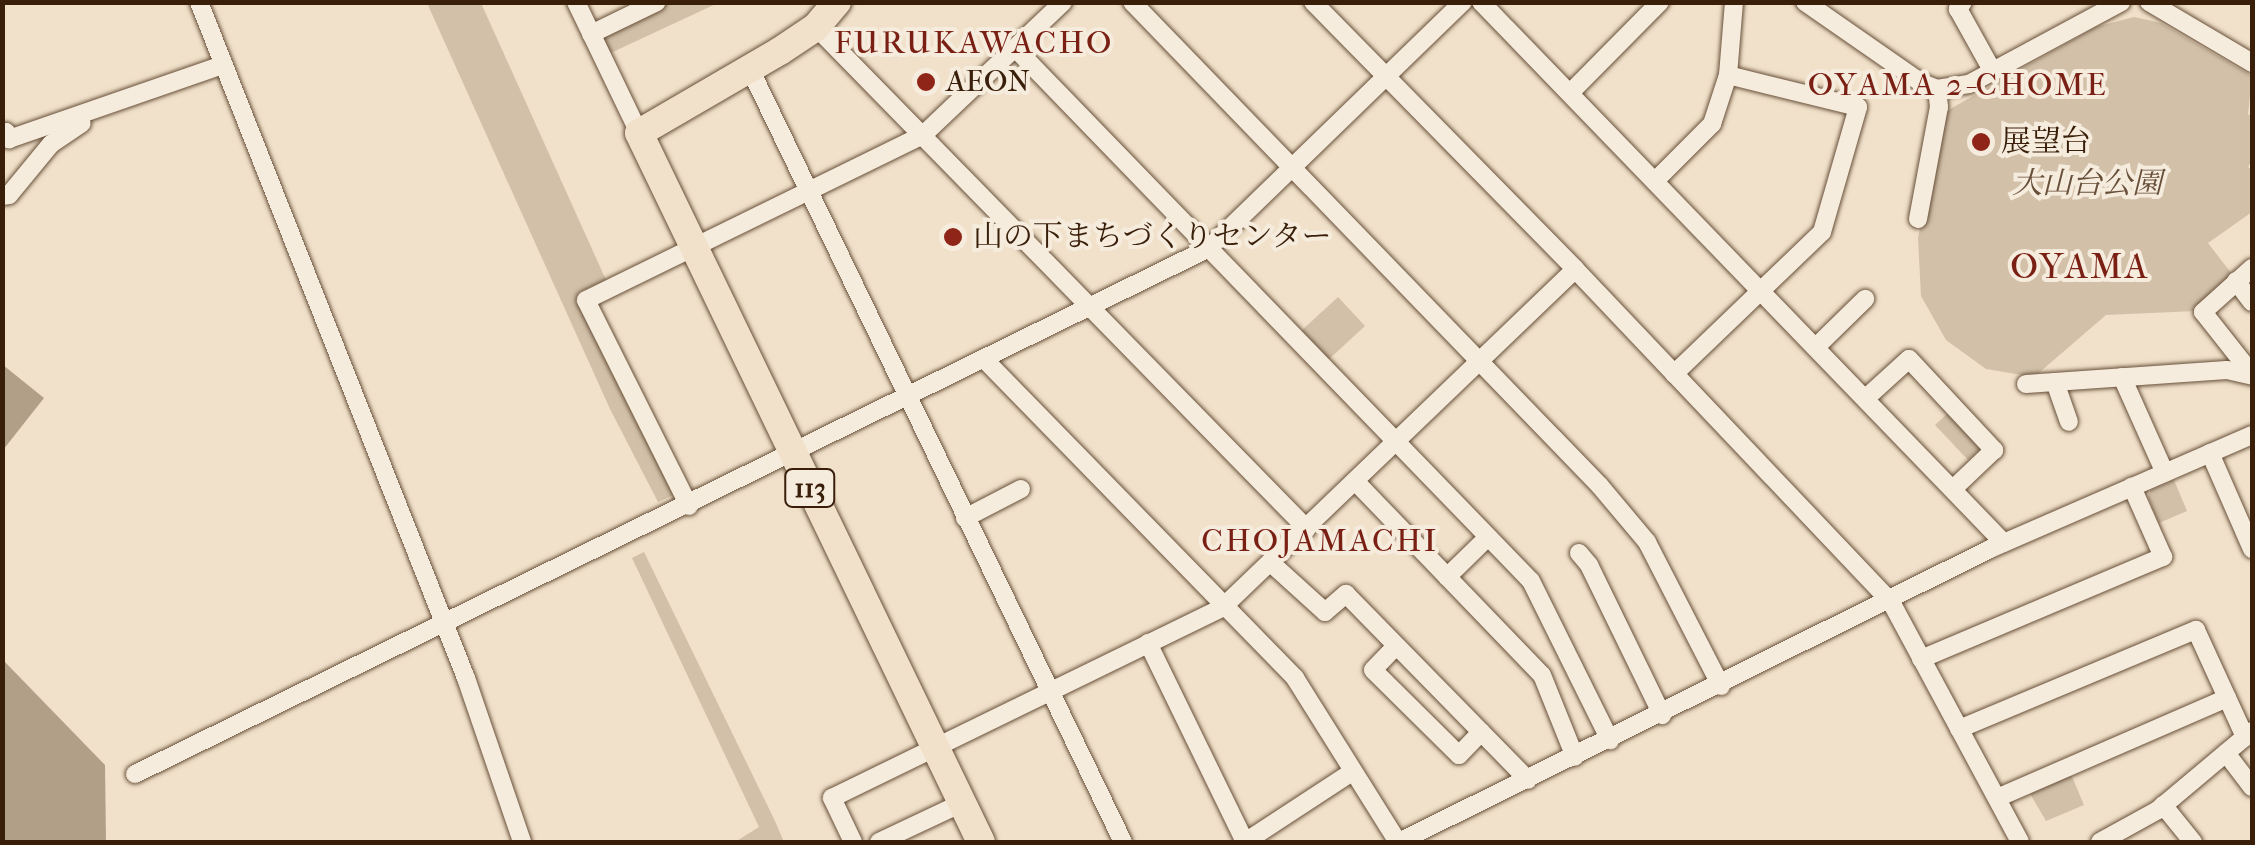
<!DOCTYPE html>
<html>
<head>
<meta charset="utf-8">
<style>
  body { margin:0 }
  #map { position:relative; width:2255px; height:845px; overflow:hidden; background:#f1e1ca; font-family:"IM FELL French Canon","Noto Serif JP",serif }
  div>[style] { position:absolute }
  .green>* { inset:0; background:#d2c0a9 }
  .water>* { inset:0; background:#b29f88 }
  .roads { filter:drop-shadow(0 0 2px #674f39) drop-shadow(0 0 2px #674f39) }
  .minor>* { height:18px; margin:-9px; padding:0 9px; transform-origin:9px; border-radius:9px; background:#f6ecdd }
  .highway>* { height:28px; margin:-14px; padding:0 14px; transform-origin:14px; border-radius:14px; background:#f1e1ca }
  .dots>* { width:28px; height:28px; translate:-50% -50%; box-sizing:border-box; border:5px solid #f6ecdd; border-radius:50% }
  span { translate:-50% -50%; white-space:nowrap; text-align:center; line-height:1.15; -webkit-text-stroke:8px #f6ecdd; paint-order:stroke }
  .shield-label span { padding:2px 8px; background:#f6ecdd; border:2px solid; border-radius:8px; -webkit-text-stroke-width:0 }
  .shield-label { font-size:28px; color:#391e09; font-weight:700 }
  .poi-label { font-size:30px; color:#391e09 }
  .left { translate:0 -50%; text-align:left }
  .park-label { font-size:30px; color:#674f39; font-style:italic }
  .neighbourhood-label { font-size:32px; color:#7a1f14; letter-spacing:2.5px }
  .quarter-label { font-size:35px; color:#7a1f14; letter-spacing:2.5px }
  .frame { position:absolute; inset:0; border:5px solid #391e09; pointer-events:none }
</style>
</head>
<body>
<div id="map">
  <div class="green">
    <i style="clip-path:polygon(427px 3px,481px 3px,606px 280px,580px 292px,678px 493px,658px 502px,610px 409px)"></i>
    <i style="clip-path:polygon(657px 3px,718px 3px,602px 57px,591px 34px)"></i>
    <i style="clip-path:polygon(2134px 17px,2161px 23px,2252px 76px,2248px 114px,2252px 117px,2252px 160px,2248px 167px,2252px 170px,2252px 212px,2208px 243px,2235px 278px,2196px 311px,2106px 315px,2034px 377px,1986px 369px,1946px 340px,1921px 296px,1918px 238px,1943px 113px,2096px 27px)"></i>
    <i style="clip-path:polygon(1338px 297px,1365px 326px,1327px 361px,1301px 331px)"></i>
    <i style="clip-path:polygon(1950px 411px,1979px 443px,1979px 450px,1968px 460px,1935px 425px)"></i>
    <i style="clip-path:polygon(2174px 480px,2187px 511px,2159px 523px,2148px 497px,2151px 490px)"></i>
    <i style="clip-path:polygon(644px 552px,774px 819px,784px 842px,735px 842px,759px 827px,632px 558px)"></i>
    <i style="clip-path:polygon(2070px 772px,2084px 805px,2046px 821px,2028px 790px)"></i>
  </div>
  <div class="water">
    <i style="clip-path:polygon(3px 365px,44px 398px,3px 450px)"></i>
    <i style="clip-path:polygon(3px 660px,105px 765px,106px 842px,3px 842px)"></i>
  </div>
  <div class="roads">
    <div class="minor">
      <i style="left:199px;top:2px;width:727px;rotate:68.45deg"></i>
      <i style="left:466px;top:678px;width:173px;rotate:71.1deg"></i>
      <i style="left:576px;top:2px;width:145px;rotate:64.3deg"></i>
      <i style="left:1132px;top:2px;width:673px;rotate:45.96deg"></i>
      <i style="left:1600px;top:486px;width:73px;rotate:50deg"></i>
      <i style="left:1647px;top:542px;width:162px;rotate:62.8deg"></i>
      <i style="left:1313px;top:2px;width:374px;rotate:45.5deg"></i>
      <i style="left:1575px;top:269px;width:459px;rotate:46.5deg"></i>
      <i style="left:1891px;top:602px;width:272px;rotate:61.7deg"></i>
      <i style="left:1481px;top:2px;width:752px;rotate:45.97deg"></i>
      <i style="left:1805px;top:2px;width:140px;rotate:34.8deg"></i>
      <i style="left:1920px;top:82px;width:18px;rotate:22deg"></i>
      <i style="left:1937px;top:89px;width:32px;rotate:-9deg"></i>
      <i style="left:1969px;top:84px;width:173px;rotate:-28.3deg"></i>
      <i style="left:1963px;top:2px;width:9px;rotate:126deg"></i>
      <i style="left:1958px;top:9px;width:72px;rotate:60.9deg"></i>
      <i style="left:2149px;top:2px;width:120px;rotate:30.6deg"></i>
      <i style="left:816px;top:27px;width:702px;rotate:45.63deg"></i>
      <i style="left:591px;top:34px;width:73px;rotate:-25.9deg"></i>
      <i style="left:1016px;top:49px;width:740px;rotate:45.93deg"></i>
      <i style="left:1531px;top:581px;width:178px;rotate:63.6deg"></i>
      <i style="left:750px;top:69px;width:858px;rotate:64.24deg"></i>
      <i style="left:1570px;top:93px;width:128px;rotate:-45.3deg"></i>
      <i style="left:2px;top:133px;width:4px;rotate:-14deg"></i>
      <i style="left:6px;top:132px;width:8px;rotate:67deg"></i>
      <i style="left:9px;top:139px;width:226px;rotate:-19.1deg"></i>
      <i style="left:1655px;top:181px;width:81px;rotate:-45deg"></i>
      <i style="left:1712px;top:124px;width:52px;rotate:-71.9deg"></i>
      <i style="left:1728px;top:75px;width:73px;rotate:-85.3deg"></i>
      <i style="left:2px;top:196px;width:7px;rotate:-8deg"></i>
      <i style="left:9px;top:195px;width:66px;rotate:-50.5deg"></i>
      <i style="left:51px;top:144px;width:37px;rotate:-34deg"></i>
      <i style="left:1918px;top:219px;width:114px;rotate:-79.4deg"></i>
      <i style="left:1939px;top:107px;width:18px;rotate:-96deg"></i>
      <i style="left:2252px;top:268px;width:66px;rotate:138.1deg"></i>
      <i style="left:2203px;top:312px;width:79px;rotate:51.7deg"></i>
      <i style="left:2236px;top:281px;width:26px;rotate:53deg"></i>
      <i style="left:1816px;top:347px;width:69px;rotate:-44.4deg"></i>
      <i style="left:984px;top:359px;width:446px;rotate:45.7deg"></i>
      <i style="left:1295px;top:678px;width:194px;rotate:57.9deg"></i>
      <i style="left:1674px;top:374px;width:205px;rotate:-43.8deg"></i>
      <i style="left:1822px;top:232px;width:130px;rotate:-73.9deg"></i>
      <i style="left:1858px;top:107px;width:134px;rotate:-166.2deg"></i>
      <i style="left:2122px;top:377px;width:105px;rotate:65.9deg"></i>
      <i style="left:2055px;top:382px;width:42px;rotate:70.7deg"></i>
      <i style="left:2026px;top:384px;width:201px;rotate:-4deg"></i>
      <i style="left:2227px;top:370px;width:26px;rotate:13deg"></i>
      <i style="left:1866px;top:398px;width:58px;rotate:-42.2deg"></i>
      <i style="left:1909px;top:359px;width:125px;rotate:47deg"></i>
      <i style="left:1994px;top:450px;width:57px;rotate:136.4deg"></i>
      <i style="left:2210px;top:453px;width:105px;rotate:66.4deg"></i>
      <i style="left:1355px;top:481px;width:269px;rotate:46.1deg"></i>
      <i style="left:1542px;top:675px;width:88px;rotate:68.1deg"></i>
      <i style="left:689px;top:506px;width:230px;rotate:-116.6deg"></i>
      <i style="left:586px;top:300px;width:375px;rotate:-26.1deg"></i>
      <i style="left:923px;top:135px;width:193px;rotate:-43.5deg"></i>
      <i style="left:965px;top:518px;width:63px;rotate:-27.4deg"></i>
      <i style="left:1579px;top:553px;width:16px;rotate:50deg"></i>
      <i style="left:1589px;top:565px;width:167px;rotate:64deg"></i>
      <i style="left:1271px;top:563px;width:73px;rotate:42.2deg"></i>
      <i style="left:1325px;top:612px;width:28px;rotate:-41deg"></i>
      <i style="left:1346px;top:594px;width:260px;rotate:45.6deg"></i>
      <i style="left:1447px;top:577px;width:56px;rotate:-44.3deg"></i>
      <i style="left:1148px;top:643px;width:221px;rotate:64deg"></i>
      <i style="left:1396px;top:646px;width:33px;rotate:134deg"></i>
      <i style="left:1373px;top:670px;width:121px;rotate:44.7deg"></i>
      <i style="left:1459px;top:755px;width:32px;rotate:-46deg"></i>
      <i style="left:1921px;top:659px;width:263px;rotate:-22.9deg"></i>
      <i style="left:2163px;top:557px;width:77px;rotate:-113.9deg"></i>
      <i style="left:1959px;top:729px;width:257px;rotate:-22.7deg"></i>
      <i style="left:2196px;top:630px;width:118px;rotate:65.4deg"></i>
      <i style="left:2226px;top:753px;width:43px;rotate:52.6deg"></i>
      <i style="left:135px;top:774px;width:1196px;rotate:-26.09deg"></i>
      <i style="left:1209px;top:248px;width:354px;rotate:-44.1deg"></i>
      <i style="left:1997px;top:798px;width:251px;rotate:-23.5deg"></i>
      <i style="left:2163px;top:805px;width:48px;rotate:51deg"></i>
      <i style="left:853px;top:842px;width:49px;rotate:-115.5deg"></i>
      <i style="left:832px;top:798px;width:435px;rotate:-26deg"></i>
      <i style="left:1223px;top:607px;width:488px;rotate:-43.8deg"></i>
      <i style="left:879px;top:842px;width:92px;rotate:-25.2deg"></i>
      <i style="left:1245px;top:842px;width:128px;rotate:-33.2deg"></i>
      <i style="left:1399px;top:842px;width:660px;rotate:-26.37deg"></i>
      <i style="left:1990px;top:549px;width:286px;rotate:-23.5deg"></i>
      <i style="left:2100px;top:842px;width:66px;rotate:-28.9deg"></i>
      <i style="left:2158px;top:810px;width:123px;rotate:-40deg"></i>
    </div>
    <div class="highway">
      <i style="left:837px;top:2px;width:33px;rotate:130deg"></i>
      <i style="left:816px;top:27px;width:43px;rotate:146.3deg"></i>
      <i style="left:780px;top:51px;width:163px;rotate:149.8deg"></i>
      <i style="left:639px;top:133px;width:787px;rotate:64.25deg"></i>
    </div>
  </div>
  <div class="dots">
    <i style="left:926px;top:82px;background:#8f2418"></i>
    <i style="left:1981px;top:142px;background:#8f2418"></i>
    <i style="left:953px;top:237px;background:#8f2418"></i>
  </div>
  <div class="shield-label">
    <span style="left:810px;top:488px">113</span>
  </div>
  <div class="poi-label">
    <span class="left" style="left:946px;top:82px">AEON</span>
    <span class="left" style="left:2001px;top:142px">展望台</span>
    <span class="left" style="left:973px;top:237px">山の下まちづくりセンター</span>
  </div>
  <div class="park-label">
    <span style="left:2087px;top:184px">大山台公園</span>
  </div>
  <div class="neighbourhood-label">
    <span style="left:974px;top:43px">FURUKAWACHO</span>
    <span style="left:1958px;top:85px">OYAMA 2-CHOME</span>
    <span style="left:1320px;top:541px">CHOJAMACHI</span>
  </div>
  <div class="quarter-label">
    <span style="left:2080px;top:267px">OYAMA</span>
  </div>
  <div class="frame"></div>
</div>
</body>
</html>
